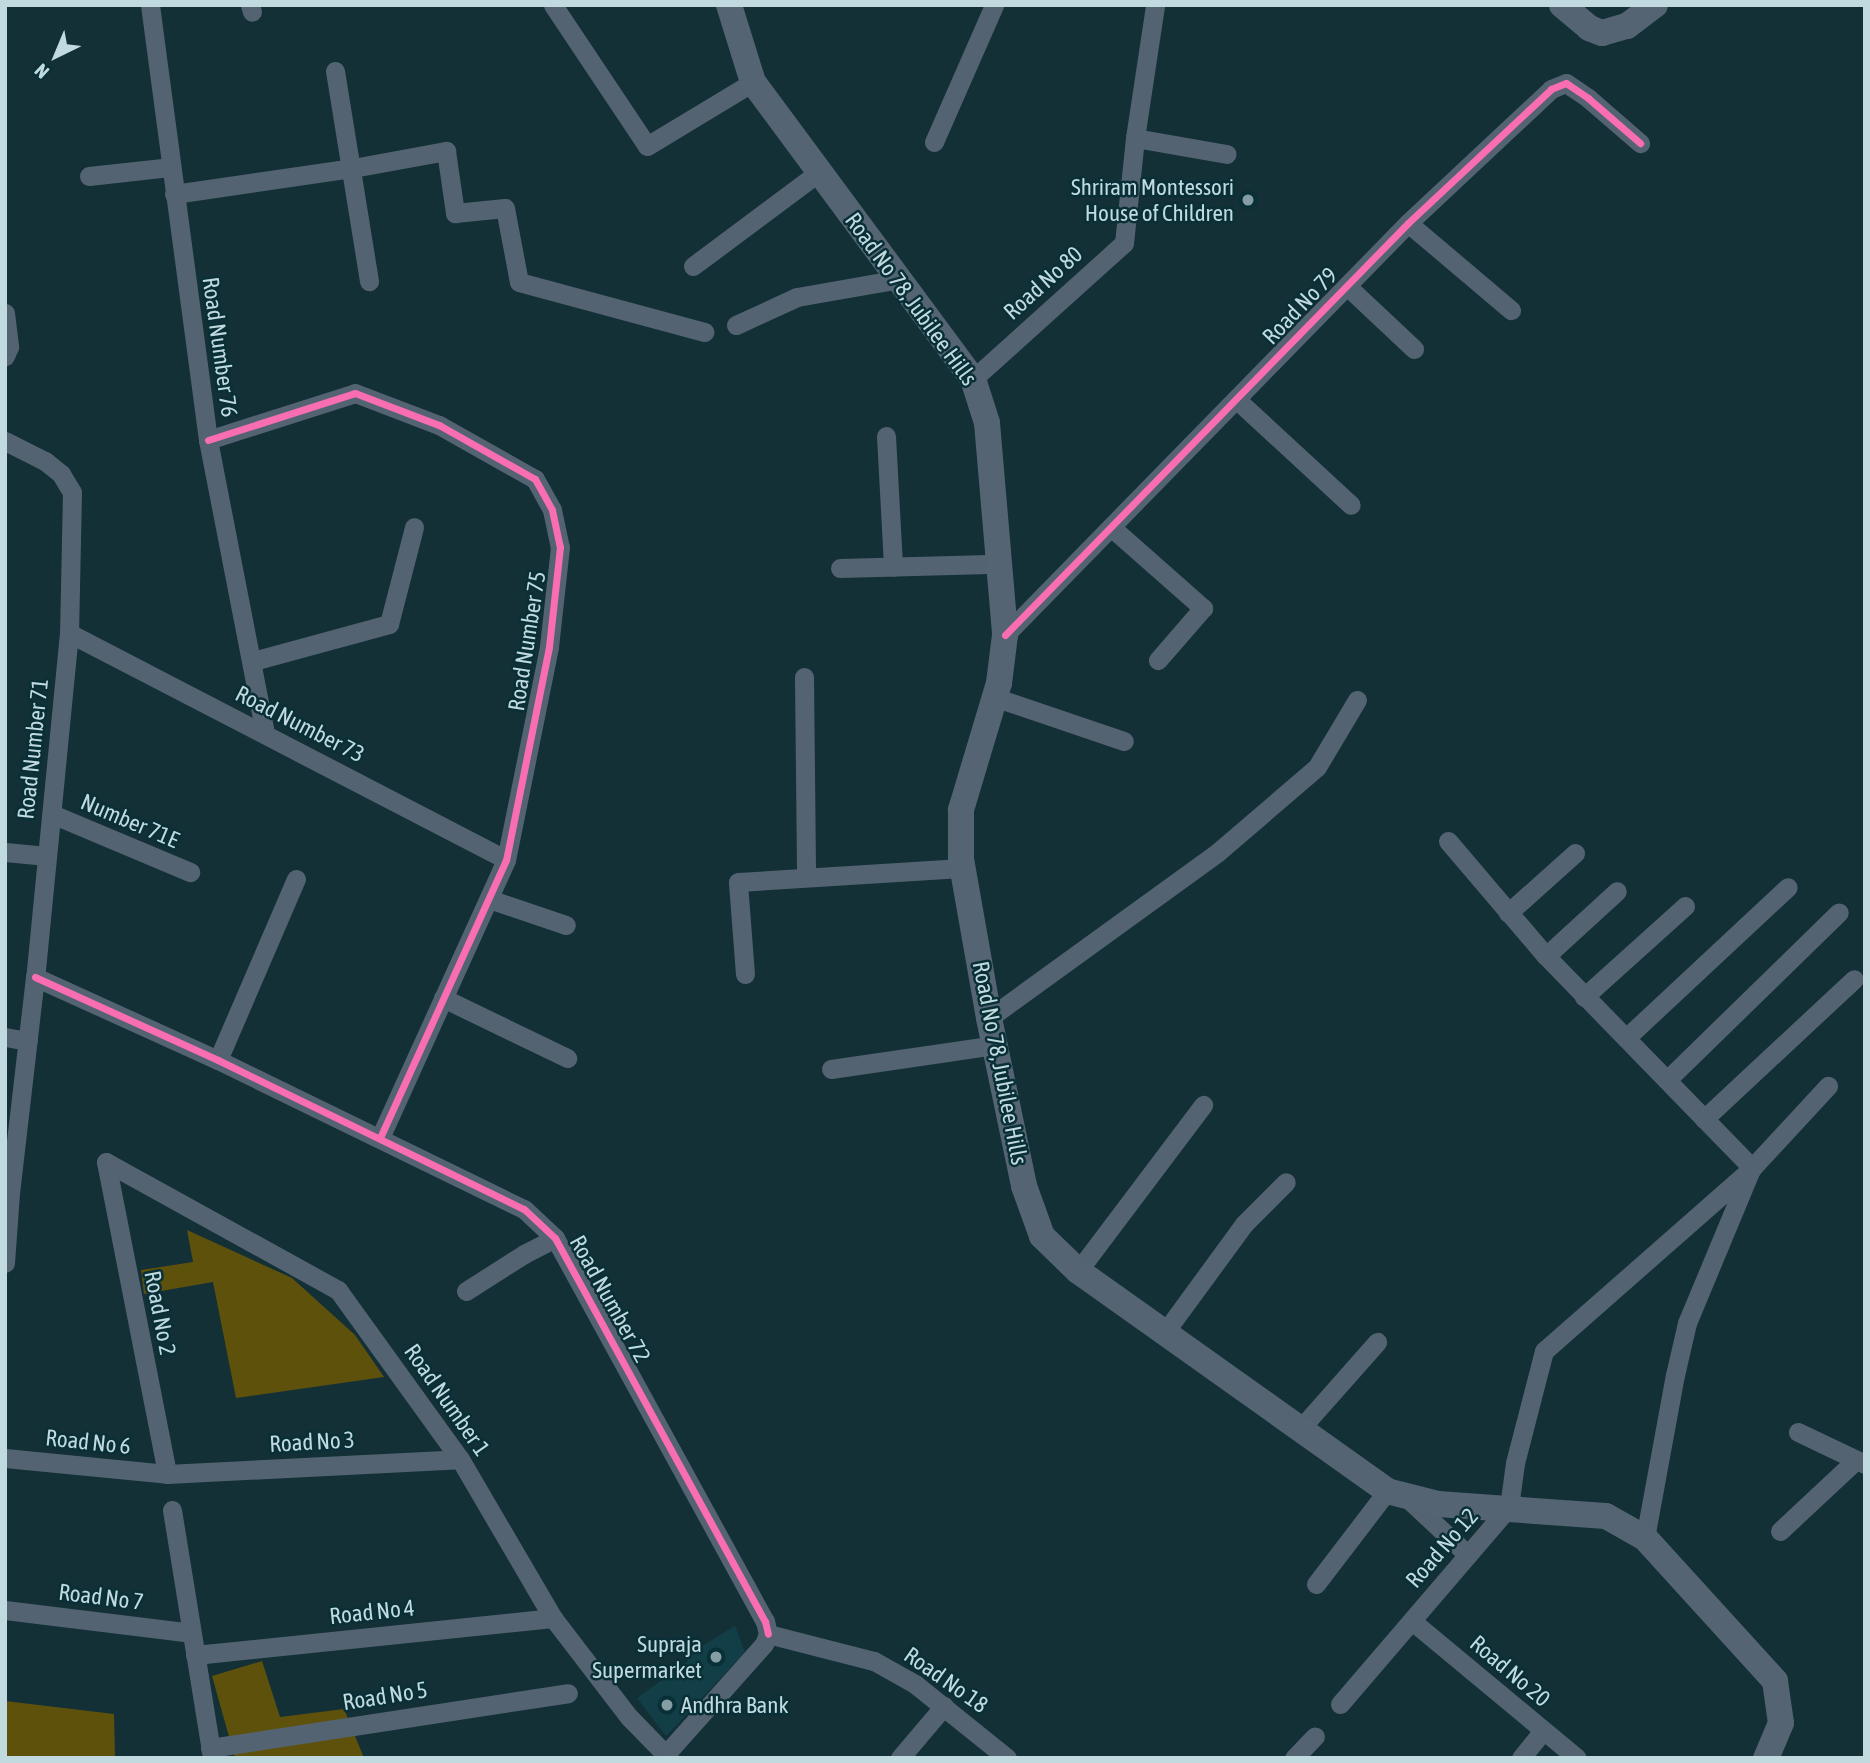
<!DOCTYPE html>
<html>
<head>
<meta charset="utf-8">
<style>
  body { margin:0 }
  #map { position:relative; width:1870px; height:1763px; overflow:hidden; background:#133036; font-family:"Asap Condensed",sans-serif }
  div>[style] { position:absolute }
  .built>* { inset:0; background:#123f47 }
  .green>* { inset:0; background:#5e510c }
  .street>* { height:19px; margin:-9.5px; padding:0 9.5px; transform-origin:9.5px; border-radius:9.5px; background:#546372 }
  .secondary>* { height:26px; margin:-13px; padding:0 13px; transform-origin:13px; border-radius:13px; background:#546473 }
  .cycleway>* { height:7px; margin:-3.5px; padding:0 3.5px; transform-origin:3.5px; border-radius:3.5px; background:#f96db3 }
  .dots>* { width:19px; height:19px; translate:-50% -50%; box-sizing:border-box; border:4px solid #092f37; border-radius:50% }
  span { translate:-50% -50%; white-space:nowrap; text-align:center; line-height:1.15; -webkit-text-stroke:5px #092f37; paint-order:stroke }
  .poi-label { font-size:23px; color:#c1dadf }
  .right { translate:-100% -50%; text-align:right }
  .left { translate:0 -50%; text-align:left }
  .street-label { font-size:23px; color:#c1dadf }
  .frame { position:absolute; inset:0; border:7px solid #c1dadf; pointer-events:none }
  .north { position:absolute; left:21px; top:21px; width:70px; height:70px; -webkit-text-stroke:5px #092f37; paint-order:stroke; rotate:223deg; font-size:19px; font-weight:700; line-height:28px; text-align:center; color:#c1dadf }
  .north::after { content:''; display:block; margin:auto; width:24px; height:32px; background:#c1dadf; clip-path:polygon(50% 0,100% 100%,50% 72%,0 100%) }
</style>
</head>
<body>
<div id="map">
  <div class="built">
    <i style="clip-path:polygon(735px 1626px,745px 1652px,666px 1736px,637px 1698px,688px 1661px,687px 1655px)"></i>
  </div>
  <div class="green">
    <i style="clip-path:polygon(187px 1230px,292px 1278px,355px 1335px,384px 1377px,236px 1398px,213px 1282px,144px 1294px,141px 1270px,193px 1262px)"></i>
    <i style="clip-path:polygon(262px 1661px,280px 1717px,344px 1709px,364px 1758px,235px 1758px,212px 1676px)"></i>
    <i style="clip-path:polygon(5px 1701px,114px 1714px,115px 1758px,5px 1758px)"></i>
  </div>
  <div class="street">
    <i style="left:150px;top:5px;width:439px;rotate:82.4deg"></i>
    <i style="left:208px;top:440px;width:299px;rotate:79deg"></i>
    <i style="left:250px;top:5px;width:7px;rotate:74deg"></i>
    <i style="left:553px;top:5px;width:169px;rotate:56.3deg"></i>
    <i style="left:647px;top:146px;width:124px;rotate:-31.1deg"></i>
    <i style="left:335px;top:71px;width:213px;rotate:80.8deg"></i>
    <i style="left:1135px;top:138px;width:93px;rotate:9.9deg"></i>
    <i style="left:934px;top:142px;width:150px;rotate:-66.3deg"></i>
    <i style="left:89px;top:176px;width:81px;rotate:-6.3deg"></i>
    <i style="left:174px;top:194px;width:181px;rotate:-8.3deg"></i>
    <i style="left:353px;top:168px;width:95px;rotate:-10.4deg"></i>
    <i style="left:446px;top:151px;width:63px;rotate:81.7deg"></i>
    <i style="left:455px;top:213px;width:50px;rotate:-5.7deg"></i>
    <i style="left:505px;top:208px;width:75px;rotate:79.3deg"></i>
    <i style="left:519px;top:282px;width:192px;rotate:15.1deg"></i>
    <i style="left:1408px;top:223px;width:135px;rotate:40.2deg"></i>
    <i style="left:693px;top:266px;width:157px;rotate:-36.7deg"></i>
    <i style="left:1347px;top:286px;width:92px;rotate:43.2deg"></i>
    <i style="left:5px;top:313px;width:34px;rotate:83deg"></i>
    <i style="left:9px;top:347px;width:10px;rotate:114deg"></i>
    <i style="left:736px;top:325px;width:67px;rotate:-24.7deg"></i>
    <i style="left:797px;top:297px;width:105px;rotate:-9.9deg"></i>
    <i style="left:973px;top:379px;width:203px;rotate:-42deg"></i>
    <i style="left:1124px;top:243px;width:106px;rotate:-84deg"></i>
    <i style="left:1135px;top:138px;width:134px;rotate:-81.4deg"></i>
    <i style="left:1236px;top:399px;width:156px;rotate:42.7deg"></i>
    <i style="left:886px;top:436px;width:131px;rotate:86.9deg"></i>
    <i style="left:208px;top:440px;width:154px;rotate:-17.7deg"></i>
    <i style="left:355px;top:393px;width:90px;rotate:20.9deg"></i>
    <i style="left:439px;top:425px;width:110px;rotate:29.4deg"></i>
    <i style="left:535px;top:479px;width:35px;rotate:61deg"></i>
    <i style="left:552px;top:510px;width:38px;rotate:78deg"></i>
    <i style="left:560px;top:547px;width:101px;rotate:96.3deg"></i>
    <i style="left:549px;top:647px;width:217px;rotate:101.4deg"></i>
    <i style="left:506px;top:860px;width:305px;rotate:114.4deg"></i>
    <i style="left:5px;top:441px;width:45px;rotate:26.6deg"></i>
    <i style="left:45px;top:461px;width:21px;rotate:39deg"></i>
    <i style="left:61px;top:474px;width:21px;rotate:59deg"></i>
    <i style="left:72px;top:492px;width:141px;rotate:91.2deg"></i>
    <i style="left:69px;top:633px;width:346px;rotate:95.6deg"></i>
    <i style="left:35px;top:977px;width:217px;rotate:96.6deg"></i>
    <i style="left:10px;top:1193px;width:70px;rotate:94.1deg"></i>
    <i style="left:1111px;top:527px;width:123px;rotate:41.4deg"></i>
    <i style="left:1203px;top:608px;width:69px;rotate:130.9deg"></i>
    <i style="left:840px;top:568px;width:158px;rotate:-1.5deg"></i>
    <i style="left:69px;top:633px;width:492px;rotate:27.4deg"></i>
    <i style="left:1005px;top:635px;width:576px;rotate:-45.63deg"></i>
    <i style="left:1408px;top:223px;width:196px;rotate:-43.1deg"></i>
    <i style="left:1551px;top:89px;width:16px;rotate:-22deg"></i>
    <i style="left:1566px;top:83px;width:27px;rotate:34deg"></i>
    <i style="left:1588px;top:98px;width:69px;rotate:40.9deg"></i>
    <i style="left:253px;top:661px;width:141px;rotate:-15.2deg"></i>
    <i style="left:389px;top:624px;width:100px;rotate:-75.5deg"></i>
    <i style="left:804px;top:677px;width:199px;rotate:89.4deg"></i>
    <i style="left:994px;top:697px;width:137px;rotate:18.7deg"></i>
    <i style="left:52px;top:814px;width:150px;rotate:22.8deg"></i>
    <i style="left:1448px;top:841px;width:151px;rotate:49.6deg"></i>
    <i style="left:1546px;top:956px;width:296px;rotate:45.8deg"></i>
    <i style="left:5px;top:852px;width:42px;rotate:5.4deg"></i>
    <i style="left:489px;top:899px;width:81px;rotate:18.7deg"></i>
    <i style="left:1508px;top:913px;width:90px;rotate:-41.8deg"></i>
    <i style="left:1546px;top:956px;width:96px;rotate:-42.5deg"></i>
    <i style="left:745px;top:974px;width:92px;rotate:-94.4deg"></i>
    <i style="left:738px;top:882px;width:224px;rotate:-3.6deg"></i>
    <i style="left:35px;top:977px;width:201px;rotate:24.4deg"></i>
    <i style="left:218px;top:1060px;width:340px;rotate:26deg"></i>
    <i style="left:524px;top:1209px;width:42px;rotate:43.1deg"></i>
    <i style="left:555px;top:1238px;width:437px;rotate:61.3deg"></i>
    <i style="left:765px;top:1621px;width:13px;rotate:77deg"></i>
    <i style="left:1584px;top:997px;width:136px;rotate:-42deg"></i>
    <i style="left:443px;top:998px;width:138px;rotate:25.8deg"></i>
    <i style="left:989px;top:1018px;width:283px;rotate:-35.9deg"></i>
    <i style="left:1218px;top:852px;width:130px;rotate:-40.6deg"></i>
    <i style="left:1317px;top:767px;width:78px;rotate:-59.2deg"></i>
    <i style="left:5px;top:1037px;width:23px;rotate:10deg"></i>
    <i style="left:1626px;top:1038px;width:221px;rotate:-43deg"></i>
    <i style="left:218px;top:1060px;width:197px;rotate:-66.7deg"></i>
    <i style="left:831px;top:1069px;width:167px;rotate:-8.3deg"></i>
    <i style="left:1667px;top:1080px;width:240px;rotate:-44.3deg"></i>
    <i style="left:1704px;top:1119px;width:205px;rotate:-43deg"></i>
    <i style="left:106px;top:1162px;width:265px;rotate:28.9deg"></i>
    <i style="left:338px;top:1290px;width:208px;rotate:54.2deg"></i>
    <i style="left:460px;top:1459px;width:184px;rotate:59.7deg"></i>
    <i style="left:553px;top:1618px;width:125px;rotate:52.5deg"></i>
    <i style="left:629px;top:1717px;width:57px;rotate:45.7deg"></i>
    <i style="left:106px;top:1162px;width:318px;rotate:78.9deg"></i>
    <i style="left:1078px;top:1271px;width:208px;rotate:-53deg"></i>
    <i style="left:466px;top:1291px;width:69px;rotate:-32.5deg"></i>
    <i style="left:524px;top:1254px;width:35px;rotate:-27deg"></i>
    <i style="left:1165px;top:1332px;width:134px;rotate:-53.8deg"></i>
    <i style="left:1244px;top:1224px;width:59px;rotate:-45deg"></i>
    <i style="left:1301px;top:1428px;width:115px;rotate:-48.5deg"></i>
    <i style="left:1798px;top:1432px;width:74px;rotate:25.5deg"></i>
    <i style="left:5px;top:1458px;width:163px;rotate:5.6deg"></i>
    <i style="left:167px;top:1474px;width:293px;rotate:-2.9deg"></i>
    <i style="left:1405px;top:1496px;width:86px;rotate:43.1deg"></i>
    <i style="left:172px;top:1510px;width:251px;rotate:80.8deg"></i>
    <i style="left:1780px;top:1531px;width:104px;rotate:-43.1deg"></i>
    <i style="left:1645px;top:1538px;width:166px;rotate:-79.6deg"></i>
    <i style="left:1675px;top:1375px;width:53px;rotate:-77deg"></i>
    <i style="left:1687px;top:1323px;width:164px;rotate:-67.4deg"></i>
    <i style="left:1316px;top:1584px;width:117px;rotate:-52.6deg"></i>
    <i style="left:5px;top:1610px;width:187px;rotate:7deg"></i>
    <i style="left:1412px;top:1621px;width:214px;rotate:39.7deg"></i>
    <i style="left:768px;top:1634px;width:109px;rotate:14.3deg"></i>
    <i style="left:874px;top:1661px;width:47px;rotate:29.3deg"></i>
    <i style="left:915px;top:1684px;width:118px;rotate:38.8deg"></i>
    <i style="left:195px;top:1655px;width:360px;rotate:-5.9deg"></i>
    <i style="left:1340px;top:1704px;width:260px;rotate:-49.4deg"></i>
    <i style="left:1509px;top:1507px;width:44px;rotate:-82.2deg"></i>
    <i style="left:1515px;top:1463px;width:116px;rotate:-75.5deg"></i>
    <i style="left:1544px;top:1351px;width:277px;rotate:-41.3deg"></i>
    <i style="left:1752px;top:1168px;width:112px;rotate:-47.2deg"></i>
    <i style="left:210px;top:1748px;width:362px;rotate:-8.7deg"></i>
    <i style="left:666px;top:1754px;width:147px;rotate:-48.3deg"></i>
    <i style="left:764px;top:1644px;width:11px;rotate:-68deg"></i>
    <i style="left:900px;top:1758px;width:68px;rotate:-49.8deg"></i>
    <i style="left:1294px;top:1758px;width:30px;rotate:-46deg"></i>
    <i style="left:1521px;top:1758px;width:35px;rotate:-51deg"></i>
  </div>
  <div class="secondary">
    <i style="left:729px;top:5px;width:81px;rotate:72.7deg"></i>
    <i style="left:753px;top:82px;width:370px;rotate:53.5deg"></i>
    <i style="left:973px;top:379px;width:46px;rotate:72.3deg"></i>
    <i style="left:987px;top:423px;width:213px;rotate:85.1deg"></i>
    <i style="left:1005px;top:635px;width:48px;rotate:97.1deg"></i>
    <i style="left:999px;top:683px;width:133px;rotate:106.7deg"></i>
    <i style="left:961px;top:810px;width:49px;rotate:90deg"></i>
    <i style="left:961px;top:859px;width:161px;rotate:80deg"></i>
    <i style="left:989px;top:1018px;width:172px;rotate:78.2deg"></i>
    <i style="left:1024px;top:1186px;width:53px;rotate:70.2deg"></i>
    <i style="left:1042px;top:1236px;width:50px;rotate:44.2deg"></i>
    <i style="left:1078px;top:1271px;width:379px;rotate:35.4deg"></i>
    <i style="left:1387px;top:1491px;width:53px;rotate:14.3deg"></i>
    <i style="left:1438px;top:1504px;width:168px;rotate:4.1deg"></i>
    <i style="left:1606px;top:1516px;width:45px;rotate:29.4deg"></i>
    <i style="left:1645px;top:1538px;width:193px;rotate:47.7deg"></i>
    <i style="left:1775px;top:1681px;width:42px;rotate:81.9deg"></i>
    <i style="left:1781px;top:1723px;width:38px;rotate:113deg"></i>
    <i style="left:1562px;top:5px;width:35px;rotate:40deg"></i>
    <i style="left:1589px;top:28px;width:14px;rotate:21deg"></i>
    <i style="left:1602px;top:33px;width:26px;rotate:-16deg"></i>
    <i style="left:1627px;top:26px;width:35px;rotate:-37deg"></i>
  </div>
  <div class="cycleway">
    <i style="left:208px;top:440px;width:154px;rotate:-17.7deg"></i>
    <i style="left:355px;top:393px;width:90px;rotate:20.9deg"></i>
    <i style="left:439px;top:425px;width:110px;rotate:29.4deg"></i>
    <i style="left:535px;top:479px;width:35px;rotate:61deg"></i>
    <i style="left:552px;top:510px;width:38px;rotate:78deg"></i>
    <i style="left:560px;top:547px;width:101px;rotate:96.3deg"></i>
    <i style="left:549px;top:647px;width:217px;rotate:101.4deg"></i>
    <i style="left:506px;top:860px;width:305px;rotate:114.4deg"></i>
    <i style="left:1005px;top:635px;width:576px;rotate:-45.63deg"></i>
    <i style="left:1408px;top:223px;width:196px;rotate:-43.1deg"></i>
    <i style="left:1551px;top:89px;width:16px;rotate:-22deg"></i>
    <i style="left:1566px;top:83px;width:27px;rotate:34deg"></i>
    <i style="left:1588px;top:98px;width:69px;rotate:40.9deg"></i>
    <i style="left:35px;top:977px;width:201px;rotate:24.4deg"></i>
    <i style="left:218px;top:1060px;width:340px;rotate:26deg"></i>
    <i style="left:524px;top:1209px;width:42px;rotate:43.1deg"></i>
    <i style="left:555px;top:1238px;width:437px;rotate:61.3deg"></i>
    <i style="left:765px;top:1621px;width:13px;rotate:77deg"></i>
  </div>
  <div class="dots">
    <i style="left:1248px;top:200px;background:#849ea4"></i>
    <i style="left:716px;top:1657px;background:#849ea4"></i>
    <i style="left:667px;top:1705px;background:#849ea4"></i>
  </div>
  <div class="poi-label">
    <span class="right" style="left:1234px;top:200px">Shriram Montessori<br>House of Children</span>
    <span class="right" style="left:702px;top:1657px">Supraja<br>Supermarket</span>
    <span class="left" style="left:681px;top:1705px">Andhra Bank</span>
  </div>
  <div class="street-label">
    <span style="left:1043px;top:283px;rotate:-42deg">Road No 80</span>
    <span style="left:911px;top:299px;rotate:54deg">Road No 78, Jubilee Hills</span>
    <span style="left:1300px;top:306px;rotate:-46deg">Road No 79</span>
    <span style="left:220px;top:347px;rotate:82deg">Road Number 76</span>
    <span style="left:527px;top:641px;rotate:-81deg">Road Number 75</span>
    <span style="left:300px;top:724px;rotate:27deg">Road Number 73</span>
    <span style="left:33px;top:749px;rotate:-84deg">Road Number 71</span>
    <span style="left:130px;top:821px;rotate:23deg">Number 71E</span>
    <span style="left:1000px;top:1063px;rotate:79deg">Road No 78, Jubilee Hills</span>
    <span style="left:610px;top:1299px;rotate:61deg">Road Number 72</span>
    <span style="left:160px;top:1313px;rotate:79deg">Road No 2</span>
    <span style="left:447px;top:1400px;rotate:55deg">Road Number 1</span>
    <span style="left:88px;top:1442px;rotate:6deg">Road No 6</span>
    <span style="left:312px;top:1442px;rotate:-3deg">Road No 3</span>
    <span style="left:1442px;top:1548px;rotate:-49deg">Road No 12</span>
    <span style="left:101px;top:1597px;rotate:7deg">Road No 7</span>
    <span style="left:372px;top:1612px;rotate:-6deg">Road No 4</span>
    <span style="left:1510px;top:1671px;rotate:40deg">Road No 20</span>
    <span style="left:946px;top:1680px;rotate:35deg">Road No 18</span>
    <span style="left:385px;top:1696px;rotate:-9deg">Road No 5</span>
  </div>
  <div class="frame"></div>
  <div class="north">N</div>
</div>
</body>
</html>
